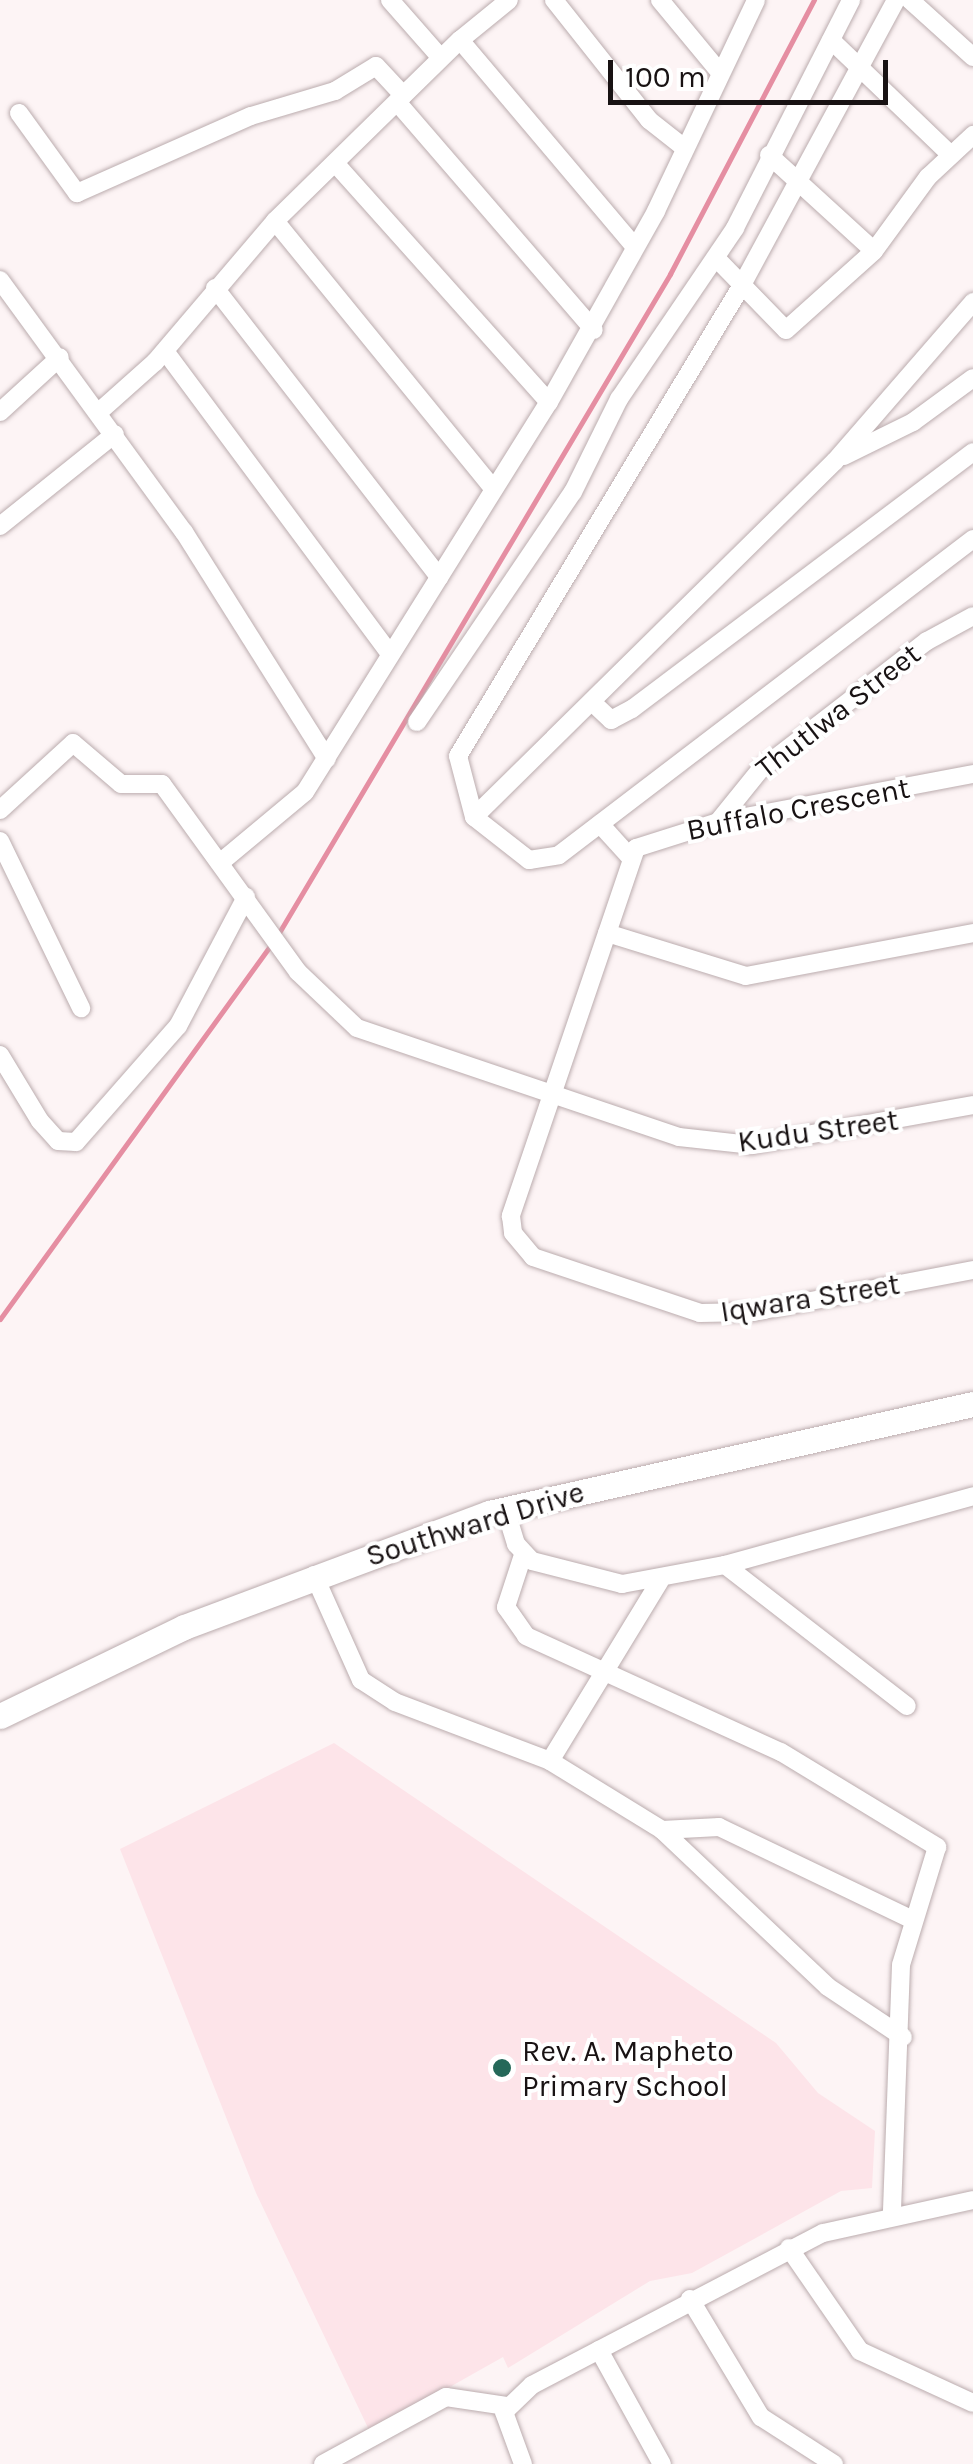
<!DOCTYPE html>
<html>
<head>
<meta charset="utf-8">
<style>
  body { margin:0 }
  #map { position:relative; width:973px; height:2464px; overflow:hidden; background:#fdf4f5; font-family:Karla,sans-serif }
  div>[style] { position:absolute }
  .built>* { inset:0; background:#fde4e9 }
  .stream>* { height:5px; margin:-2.5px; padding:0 2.5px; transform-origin:2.5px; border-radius:2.5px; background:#e58ea2 }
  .roads { filter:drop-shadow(0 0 2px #bbacae) drop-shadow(0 0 2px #bbacae) }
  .minor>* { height:18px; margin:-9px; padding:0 9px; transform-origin:9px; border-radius:9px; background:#fff }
  .secondary>* { height:25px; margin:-12.5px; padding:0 12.5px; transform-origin:12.5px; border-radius:12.5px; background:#fff }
  .dots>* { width:28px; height:28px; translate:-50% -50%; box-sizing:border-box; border:5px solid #fff; border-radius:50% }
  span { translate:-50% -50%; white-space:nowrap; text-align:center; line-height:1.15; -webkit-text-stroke:8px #fff; paint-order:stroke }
  .street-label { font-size:30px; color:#181213 }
  .poi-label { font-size:30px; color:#181213 }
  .left { translate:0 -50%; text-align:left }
  .scale { position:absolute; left:608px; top:60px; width:280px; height:45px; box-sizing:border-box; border:5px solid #181213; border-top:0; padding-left:12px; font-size:30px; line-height:35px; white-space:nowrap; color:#181213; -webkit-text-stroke:8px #fff; paint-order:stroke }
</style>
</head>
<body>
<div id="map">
  <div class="built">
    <i style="clip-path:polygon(334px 1743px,776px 2043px,818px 2093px,875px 2131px,872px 2188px,841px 2191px,692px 2273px,650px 2281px,508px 2368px,503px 2357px,370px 2432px,256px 2193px,120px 1849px)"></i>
  </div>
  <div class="stream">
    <i style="left:277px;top:936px;width:770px;rotate:-59.3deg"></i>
    <i style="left:670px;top:274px;width:310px;rotate:-62.3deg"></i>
    <i style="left:0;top:1319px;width:462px;rotate:-54.1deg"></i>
  </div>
  <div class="roads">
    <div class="minor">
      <i style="left:390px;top:0;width:76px;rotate:48.7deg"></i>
      <i style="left:554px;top:0;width:153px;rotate:51.6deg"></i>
      <i style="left:649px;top:120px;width:42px;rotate:38.2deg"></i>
      <i style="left:660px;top:0;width:91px;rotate:50.4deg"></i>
      <i style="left:896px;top:0;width:324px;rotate:118.4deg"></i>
      <i style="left:742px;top:285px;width:550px;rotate:121.09deg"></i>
      <i style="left:458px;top:756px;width:63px;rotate:75.3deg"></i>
      <i style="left:474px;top:817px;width:70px;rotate:38deg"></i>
      <i style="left:529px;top:860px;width:30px;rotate:-9deg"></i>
      <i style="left:559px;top:855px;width:521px;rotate:-37.35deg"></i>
      <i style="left:910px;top:0;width:85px;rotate:42.1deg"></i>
      <i style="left:460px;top:40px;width:63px;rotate:-39.2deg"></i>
      <i style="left:831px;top:40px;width:166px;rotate:43.8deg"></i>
      <i style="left:397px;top:102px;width:301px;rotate:49.2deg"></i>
      <i style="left:19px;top:113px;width:99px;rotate:54.1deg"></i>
      <i style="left:77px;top:193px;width:190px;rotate:-23.9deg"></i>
      <i style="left:251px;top:116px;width:88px;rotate:-16.6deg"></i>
      <i style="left:335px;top:91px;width:48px;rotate:-31.4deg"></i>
      <i style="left:376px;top:66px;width:40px;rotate:47deg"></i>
      <i style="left:769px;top:155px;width:142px;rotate:42.4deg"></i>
      <i style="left:874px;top:251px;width:92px;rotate:-53.9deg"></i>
      <i style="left:928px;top:177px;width:62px;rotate:-43deg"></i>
      <i style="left:335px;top:163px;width:321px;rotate:48.2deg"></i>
      <i style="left:275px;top:221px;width:345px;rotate:50.8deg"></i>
      <i style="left:716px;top:258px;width:100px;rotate:45.8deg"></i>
      <i style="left:786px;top:330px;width:118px;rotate:-41.9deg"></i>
      <i style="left:0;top:280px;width:312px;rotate:53.9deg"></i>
      <i style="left:184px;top:532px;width:268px;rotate:57.8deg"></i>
      <i style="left:215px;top:288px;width:366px;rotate:52.2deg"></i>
      <i style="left:165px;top:351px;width:377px;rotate:53.4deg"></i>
      <i style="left:100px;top:411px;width:74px;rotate:-41.7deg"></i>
      <i style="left:155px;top:362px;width:185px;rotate:-49.6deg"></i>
      <i style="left:275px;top:221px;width:259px;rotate:-44.4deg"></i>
      <i style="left:460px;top:40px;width:271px;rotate:49.8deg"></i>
      <i style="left:0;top:412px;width:81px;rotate:-42.5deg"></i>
      <i style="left:844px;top:456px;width:77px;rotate:-26.2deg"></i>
      <i style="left:913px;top:422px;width:74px;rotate:-36.3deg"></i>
      <i style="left:0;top:526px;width:147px;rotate:-38.7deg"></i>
      <i style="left:593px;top:703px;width:25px;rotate:43deg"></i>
      <i style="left:611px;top:720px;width:24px;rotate:-28deg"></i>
      <i style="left:632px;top:709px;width:427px;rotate:-37deg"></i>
      <i style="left:417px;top:722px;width:278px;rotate:-55.9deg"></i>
      <i style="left:573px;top:492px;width:104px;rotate:-63.7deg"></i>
      <i style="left:619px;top:399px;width:207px;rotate:-55.8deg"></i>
      <i style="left:735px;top:228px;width:256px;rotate:-63deg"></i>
      <i style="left:973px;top:774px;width:259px;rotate:169.3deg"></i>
      <i style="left:718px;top:822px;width:86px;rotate:162.4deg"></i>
      <i style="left:636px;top:848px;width:389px;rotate:108.8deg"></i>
      <i style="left:511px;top:1216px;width:17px;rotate:83deg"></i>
      <i style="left:513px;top:1233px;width:31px;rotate:50deg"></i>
      <i style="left:533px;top:1257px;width:176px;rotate:18.5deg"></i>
      <i style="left:700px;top:1313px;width:53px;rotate:-1.1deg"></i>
      <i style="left:753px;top:1312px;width:224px;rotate:-10.8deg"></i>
      <i style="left:0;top:810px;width:99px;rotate:-42.5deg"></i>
      <i style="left:73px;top:743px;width:63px;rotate:40.5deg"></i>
      <i style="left:121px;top:784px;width:41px"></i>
      <i style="left:162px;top:784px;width:232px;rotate:54.1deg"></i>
      <i style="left:298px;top:972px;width:81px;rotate:43.5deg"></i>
      <i style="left:357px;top:1028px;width:340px;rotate:18.7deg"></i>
      <i style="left:679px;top:1137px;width:72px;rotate:6.3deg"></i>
      <i style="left:751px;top:1145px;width:226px;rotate:-10.2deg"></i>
      <i style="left:474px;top:817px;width:507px;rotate:-44.6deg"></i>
      <i style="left:835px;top:461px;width:211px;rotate:-49deg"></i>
      <i style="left:718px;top:822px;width:67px;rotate:-51.1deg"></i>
      <i style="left:760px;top:770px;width:211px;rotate:-37.7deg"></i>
      <i style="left:927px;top:641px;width:52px;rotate:-28.5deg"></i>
      <i style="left:600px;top:824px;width:43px;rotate:47.8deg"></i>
      <i style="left:0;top:841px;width:186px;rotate:64.1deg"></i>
      <i style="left:221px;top:862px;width:109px;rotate:-39.8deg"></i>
      <i style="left:305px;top:792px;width:460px;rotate:-58deg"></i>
      <i style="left:549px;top:402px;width:219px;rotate:-60.7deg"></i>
      <i style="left:656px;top:211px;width:233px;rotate:-64.6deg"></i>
      <i style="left:607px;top:933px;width:145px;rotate:17.2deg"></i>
      <i style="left:746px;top:976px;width:231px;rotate:-10.7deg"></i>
      <i style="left:0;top:1055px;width:77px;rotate:58.8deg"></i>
      <i style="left:40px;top:1121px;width:27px;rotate:48deg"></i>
      <i style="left:58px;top:1141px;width:18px;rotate:3deg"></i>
      <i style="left:76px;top:1142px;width:154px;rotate:-48.7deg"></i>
      <i style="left:178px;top:1026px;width:146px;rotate:-62.2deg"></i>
      <i style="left:505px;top:1508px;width:38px;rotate:73deg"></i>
      <i style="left:516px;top:1544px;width:23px;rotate:47deg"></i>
      <i style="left:532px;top:1561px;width:93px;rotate:14.3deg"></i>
      <i style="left:622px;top:1584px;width:105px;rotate:-10.5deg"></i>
      <i style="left:725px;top:1565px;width:257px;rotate:-15.5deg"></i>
      <i style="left:523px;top:1555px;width:55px;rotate:108.1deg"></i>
      <i style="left:506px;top:1607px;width:35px;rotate:55deg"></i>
      <i style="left:526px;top:1636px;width:280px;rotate:24.5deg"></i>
      <i style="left:781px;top:1752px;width:183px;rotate:31.3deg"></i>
      <i style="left:937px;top:1847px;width:123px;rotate:107deg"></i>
      <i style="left:901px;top:1965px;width:248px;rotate:92.1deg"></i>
      <i style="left:725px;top:1565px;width:230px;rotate:37.8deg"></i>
      <i style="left:314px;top:1575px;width:115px;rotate:65.9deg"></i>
      <i style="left:361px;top:1680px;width:40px;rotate:32.9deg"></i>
      <i style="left:395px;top:1702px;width:166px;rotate:20.8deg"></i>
      <i style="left:550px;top:1761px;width:132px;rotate:31.6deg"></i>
      <i style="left:662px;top:1830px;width:228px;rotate:43.4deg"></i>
      <i style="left:828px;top:1987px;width:90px;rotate:33.7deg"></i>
      <i style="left:550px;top:1761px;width:211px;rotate:-58.6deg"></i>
      <i style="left:662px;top:1830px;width:57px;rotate:-3deg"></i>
      <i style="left:719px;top:1827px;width:213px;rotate:25.6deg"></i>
      <i style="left:789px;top:2248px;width:125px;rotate:55.4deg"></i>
      <i style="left:860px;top:2351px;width:124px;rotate:24.7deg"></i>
      <i style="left:690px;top:2299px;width:138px;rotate:59deg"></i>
      <i style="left:761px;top:2417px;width:87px;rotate:32.8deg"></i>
      <i style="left:599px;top:2350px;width:130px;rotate:61.1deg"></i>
      <i style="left:323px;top:2464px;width:140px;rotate:-28.6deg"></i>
      <i style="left:446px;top:2397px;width:61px;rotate:8.5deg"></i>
      <i style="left:523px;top:2464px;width:55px;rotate:-110.1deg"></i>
      <i style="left:504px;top:2412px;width:39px;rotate:-44deg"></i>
      <i style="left:532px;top:2385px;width:328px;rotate:-27.6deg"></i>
      <i style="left:823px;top:2233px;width:154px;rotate:-12.4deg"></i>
    </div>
    <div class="secondary">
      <i style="left:0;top:1716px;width:204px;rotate:-25.8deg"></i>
      <i style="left:184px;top:1627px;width:326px;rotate:-20.5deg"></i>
      <i style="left:489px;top:1513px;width:496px;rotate:-12.7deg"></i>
    </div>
  </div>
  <div class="dots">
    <i style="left:502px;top:2068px;background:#256859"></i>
  </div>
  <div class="street-label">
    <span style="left:838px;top:711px;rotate:-38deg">Thutlwa Street</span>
    <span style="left:798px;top:809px;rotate:-11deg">Buffalo Crescent</span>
    <span style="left:818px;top:1131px;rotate:-8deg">Kudu Street</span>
    <span style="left:810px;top:1298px;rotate:-9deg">Iqwara Street</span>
    <span style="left:475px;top:1524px;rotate:-17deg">Southward Drive</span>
  </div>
  <div class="poi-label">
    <span class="left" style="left:522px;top:2068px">Rev. A. Mapheto<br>Primary School</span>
  </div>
  <div class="scale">100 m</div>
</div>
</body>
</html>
